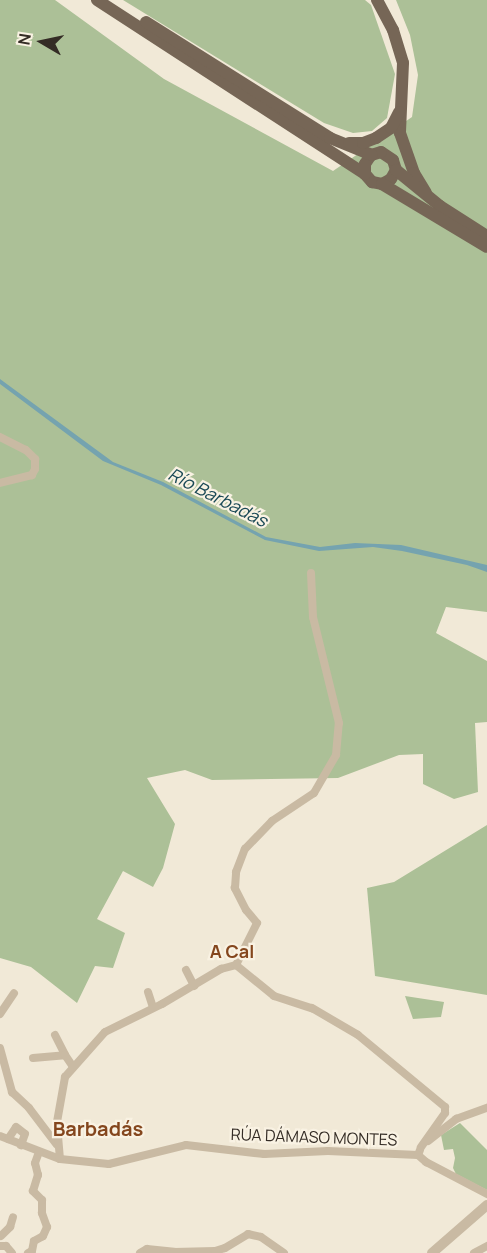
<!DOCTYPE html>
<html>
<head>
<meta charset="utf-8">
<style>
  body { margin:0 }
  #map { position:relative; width:487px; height:1253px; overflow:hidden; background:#f1e9d7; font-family:Manrope,sans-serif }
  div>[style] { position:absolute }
  .green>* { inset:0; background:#acc097 }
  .water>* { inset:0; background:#75a3af }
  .minor>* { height:8px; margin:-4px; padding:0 4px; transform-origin:4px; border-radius:4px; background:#c9baa3 }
  .tertiary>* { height:10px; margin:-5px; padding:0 5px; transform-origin:5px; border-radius:5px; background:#c9baa3 }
  .primary>* { height:12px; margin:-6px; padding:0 6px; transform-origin:6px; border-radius:6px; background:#766656 }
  span { translate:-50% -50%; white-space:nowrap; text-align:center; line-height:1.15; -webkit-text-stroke:4.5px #f9f2e3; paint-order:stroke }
  .street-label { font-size:16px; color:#342c25 }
  .water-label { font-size:18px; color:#1a4956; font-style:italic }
  .neighbourhood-label { font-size:18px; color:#84461d; font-weight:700 }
  .quarter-label { font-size:20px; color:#84461d; font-weight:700 }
  .north { position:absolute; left:12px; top:12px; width:60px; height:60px; -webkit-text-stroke:4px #f9f2e3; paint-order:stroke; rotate:279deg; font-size:16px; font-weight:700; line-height:24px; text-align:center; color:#342c25 }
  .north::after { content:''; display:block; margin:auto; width:21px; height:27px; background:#342c25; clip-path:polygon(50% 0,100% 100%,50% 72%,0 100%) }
</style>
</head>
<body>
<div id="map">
  <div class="green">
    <i style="clip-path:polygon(0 0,55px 0,164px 79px,333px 171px,412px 117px,418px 75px,410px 35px,396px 0,487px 0,487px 612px,446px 607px,436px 633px,487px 661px,487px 722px,475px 723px,478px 792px,454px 799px,423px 784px,423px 754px,399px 755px,338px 778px,212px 780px,185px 770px,147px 778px,175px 824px,163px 868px,153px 887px,123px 871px,97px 919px,125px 933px,113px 968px,95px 966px,77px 1003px,31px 967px,0 958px)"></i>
    <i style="clip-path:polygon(123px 0,365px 0,371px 5px,395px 74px,387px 118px,372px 131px,353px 133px,324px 123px)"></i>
    <i style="clip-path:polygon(487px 825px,487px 995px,375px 976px,367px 888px,394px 882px)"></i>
    <i style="clip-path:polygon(405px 996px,444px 1002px,441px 1017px,413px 1019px)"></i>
    <i style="clip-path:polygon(460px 1123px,487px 1150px,487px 1190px,456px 1174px,453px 1168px,455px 1158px,453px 1149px,444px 1150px,441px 1135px)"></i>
  </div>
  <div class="water">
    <i style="clip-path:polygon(0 379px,113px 462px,163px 482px,266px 537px,320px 547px,355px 543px,401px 545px,487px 565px,487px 572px,467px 565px,402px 551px,373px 547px,319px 551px,265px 540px,161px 485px,103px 461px,0 384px)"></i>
  </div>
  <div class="minor">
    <i style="left:0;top:437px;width:29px;rotate:27deg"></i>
    <i style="left:26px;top:450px;width:13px;rotate:45deg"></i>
    <i style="left:35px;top:459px;width:10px;rotate:90deg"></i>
    <i style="left:35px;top:469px;width:7px;rotate:117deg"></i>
    <i style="left:32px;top:475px;width:33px;rotate:166deg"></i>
    <i style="left:236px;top:965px;width:49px;rotate:39.2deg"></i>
    <i style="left:274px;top:996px;width:40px;rotate:18deg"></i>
    <i style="left:312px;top:1008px;width:53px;rotate:30.4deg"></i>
    <i style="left:358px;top:1035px;width:113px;rotate:39.6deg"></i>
    <i style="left:445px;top:1107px;width:6px;rotate:90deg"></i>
    <i style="left:445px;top:1113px;width:42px;rotate:125.2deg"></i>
    <i style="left:186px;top:970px;width:18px;rotate:63deg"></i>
    <i style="left:148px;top:992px;width:16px;rotate:72deg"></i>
    <i style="left:0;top:1014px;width:25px;rotate:-56deg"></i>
    <i style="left:55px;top:1035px;width:22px;rotate:63deg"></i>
    <i style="left:0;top:1048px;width:46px;rotate:74.7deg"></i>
    <i style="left:12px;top:1092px;width:23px;rotate:43deg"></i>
    <i style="left:29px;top:1108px;width:46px;rotate:52.9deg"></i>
    <i style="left:33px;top:1058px;width:32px;rotate:-5deg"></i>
    <i style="left:65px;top:1055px;width:14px;rotate:56deg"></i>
    <i style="left:0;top:1136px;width:64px;rotate:21deg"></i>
    <i style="left:60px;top:1159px;width:49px;rotate:5.8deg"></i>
    <i style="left:109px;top:1164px;width:79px;rotate:-13.9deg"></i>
    <i style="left:186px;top:1145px;width:79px;rotate:6.6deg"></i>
    <i style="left:264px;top:1154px;width:64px;rotate:-2.7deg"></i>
    <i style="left:328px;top:1151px;width:90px;rotate:2.5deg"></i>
    <i style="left:8px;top:1139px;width:14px;rotate:-56deg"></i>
    <i style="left:16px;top:1127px;width:11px;rotate:38deg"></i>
    <i style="left:25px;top:1134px;width:12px;rotate:110deg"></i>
    <i style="left:428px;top:1141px;width:36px;rotate:-38deg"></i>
    <i style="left:456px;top:1119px;width:33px;rotate:-20deg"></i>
    <i style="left:420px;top:1150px;width:5px;rotate:112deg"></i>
    <i style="left:418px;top:1155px;width:11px;rotate:41deg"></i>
    <i style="left:426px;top:1162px;width:69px;rotate:27.7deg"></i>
    <i style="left:60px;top:1159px;width:37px;rotate:-95deg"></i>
    <i style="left:57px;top:1122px;width:46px;rotate:-79.9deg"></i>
    <i style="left:65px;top:1077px;width:60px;rotate:-48.4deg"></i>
    <i style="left:105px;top:1032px;width:64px;rotate:-26.2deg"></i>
    <i style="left:162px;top:1004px;width:69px;rotate:-30.7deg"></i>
    <i style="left:221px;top:969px;width:16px;rotate:-15deg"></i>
    <i style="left:236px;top:965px;width:47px;rotate:-63.4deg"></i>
    <i style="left:257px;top:923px;width:17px;rotate:-130deg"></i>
    <i style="left:246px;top:910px;width:25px;rotate:-117deg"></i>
    <i style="left:235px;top:888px;width:16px;rotate:-86deg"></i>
    <i style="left:236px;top:872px;width:25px;rotate:-69deg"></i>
    <i style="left:245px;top:849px;width:39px;rotate:-46deg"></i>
    <i style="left:272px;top:821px;width:50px;rotate:-33.7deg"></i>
    <i style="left:314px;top:793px;width:44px;rotate:-59.9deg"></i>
    <i style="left:336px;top:755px;width:32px;rotate:-85deg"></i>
    <i style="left:339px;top:723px;width:109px;rotate:-103.8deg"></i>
    <i style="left:313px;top:617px;width:44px;rotate:-92.6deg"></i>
    <i style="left:1px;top:1236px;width:13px;rotate:-45deg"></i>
    <i style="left:10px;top:1227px;width:10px;rotate:-73deg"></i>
    <i style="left:0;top:1246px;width:6px"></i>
    <i style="left:6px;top:1246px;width:9px;rotate:49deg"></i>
    <i style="left:28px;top:1253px;width:4px;rotate:-27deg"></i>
    <i style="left:32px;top:1251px;width:10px;rotate:-79deg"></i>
    <i style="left:34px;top:1241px;width:10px;rotate:-29deg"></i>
    <i style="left:43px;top:1236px;width:10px;rotate:-66deg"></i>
    <i style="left:47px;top:1227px;width:15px;rotate:-110deg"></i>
    <i style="left:42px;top:1213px;width:13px;rotate:-90deg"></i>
    <i style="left:42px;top:1200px;width:13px;rotate:-135deg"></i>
    <i style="left:33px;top:1191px;width:17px;rotate:-73deg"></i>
    <i style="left:38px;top:1175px;width:12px;rotate:-104deg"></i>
    <i style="left:35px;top:1163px;width:12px;rotate:-70deg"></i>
    <i style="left:140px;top:1253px;width:8px;rotate:-30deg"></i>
    <i style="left:147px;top:1249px;width:27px;rotate:6deg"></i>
    <i style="left:174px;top:1252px;width:41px;rotate:-1.4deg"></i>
    <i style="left:215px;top:1251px;width:10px;rotate:-17deg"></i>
    <i style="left:225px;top:1248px;width:27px;rotate:-31deg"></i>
    <i style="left:248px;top:1234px;width:13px;rotate:13deg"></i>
    <i style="left:261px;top:1237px;width:28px;rotate:35deg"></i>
    <i style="left:474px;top:1253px;width:15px;rotate:-28deg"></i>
  </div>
  <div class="tertiary">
    <i style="left:432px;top:1253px;width:73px;rotate:-41.1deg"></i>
  </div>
  <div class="primary">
    <i style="left:97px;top:0;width:320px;rotate:33deg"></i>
    <i style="left:365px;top:174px;width:11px;rotate:49deg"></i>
    <i style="left:372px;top:182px;width:10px;rotate:11deg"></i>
    <i style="left:382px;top:184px;width:10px;rotate:-29deg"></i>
    <i style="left:391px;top:179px;width:10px;rotate:-61deg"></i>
    <i style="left:396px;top:170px;width:10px;rotate:-107deg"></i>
    <i style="left:393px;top:160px;width:14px;rotate:-146deg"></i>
    <i style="left:381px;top:152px;width:10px;rotate:163deg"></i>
    <i style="left:371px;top:155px;width:11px;rotate:124deg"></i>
    <i style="left:365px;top:164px;width:10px;rotate:90deg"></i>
    <i style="left:377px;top:0;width:34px;rotate:62deg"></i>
    <i style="left:393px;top:30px;width:34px;rotate:73deg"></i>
    <i style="left:403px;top:63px;width:70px;rotate:92.5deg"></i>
    <i style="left:400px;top:133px;width:42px;rotate:70.7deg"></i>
    <i style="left:414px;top:173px;width:23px;rotate:59deg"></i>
    <i style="left:146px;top:22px;width:218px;rotate:32.2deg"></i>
    <i style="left:330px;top:138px;width:45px;rotate:22deg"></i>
    <i style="left:349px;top:143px;width:14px"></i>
    <i style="left:363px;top:143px;width:14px;rotate:-21deg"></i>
    <i style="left:376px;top:138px;width:18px;rotate:-34deg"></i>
    <i style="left:391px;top:128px;width:18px;rotate:-63deg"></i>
    <i style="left:396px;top:170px;width:57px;rotate:39.3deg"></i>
    <i style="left:440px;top:206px;width:56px;rotate:32.6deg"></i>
    <i style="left:382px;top:184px;width:122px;rotate:31deg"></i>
  </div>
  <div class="street-label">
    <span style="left:314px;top:1137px;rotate:2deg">RÚA DÁMASO MONTES</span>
  </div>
  <div class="water-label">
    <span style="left:218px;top:497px;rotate:27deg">Río Barbadás</span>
  </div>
  <div class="neighbourhood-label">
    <span style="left:232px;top:951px">A Cal</span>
  </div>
  <div class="quarter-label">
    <span style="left:98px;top:1128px">Barbadás</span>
  </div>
  <div class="north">N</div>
</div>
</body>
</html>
